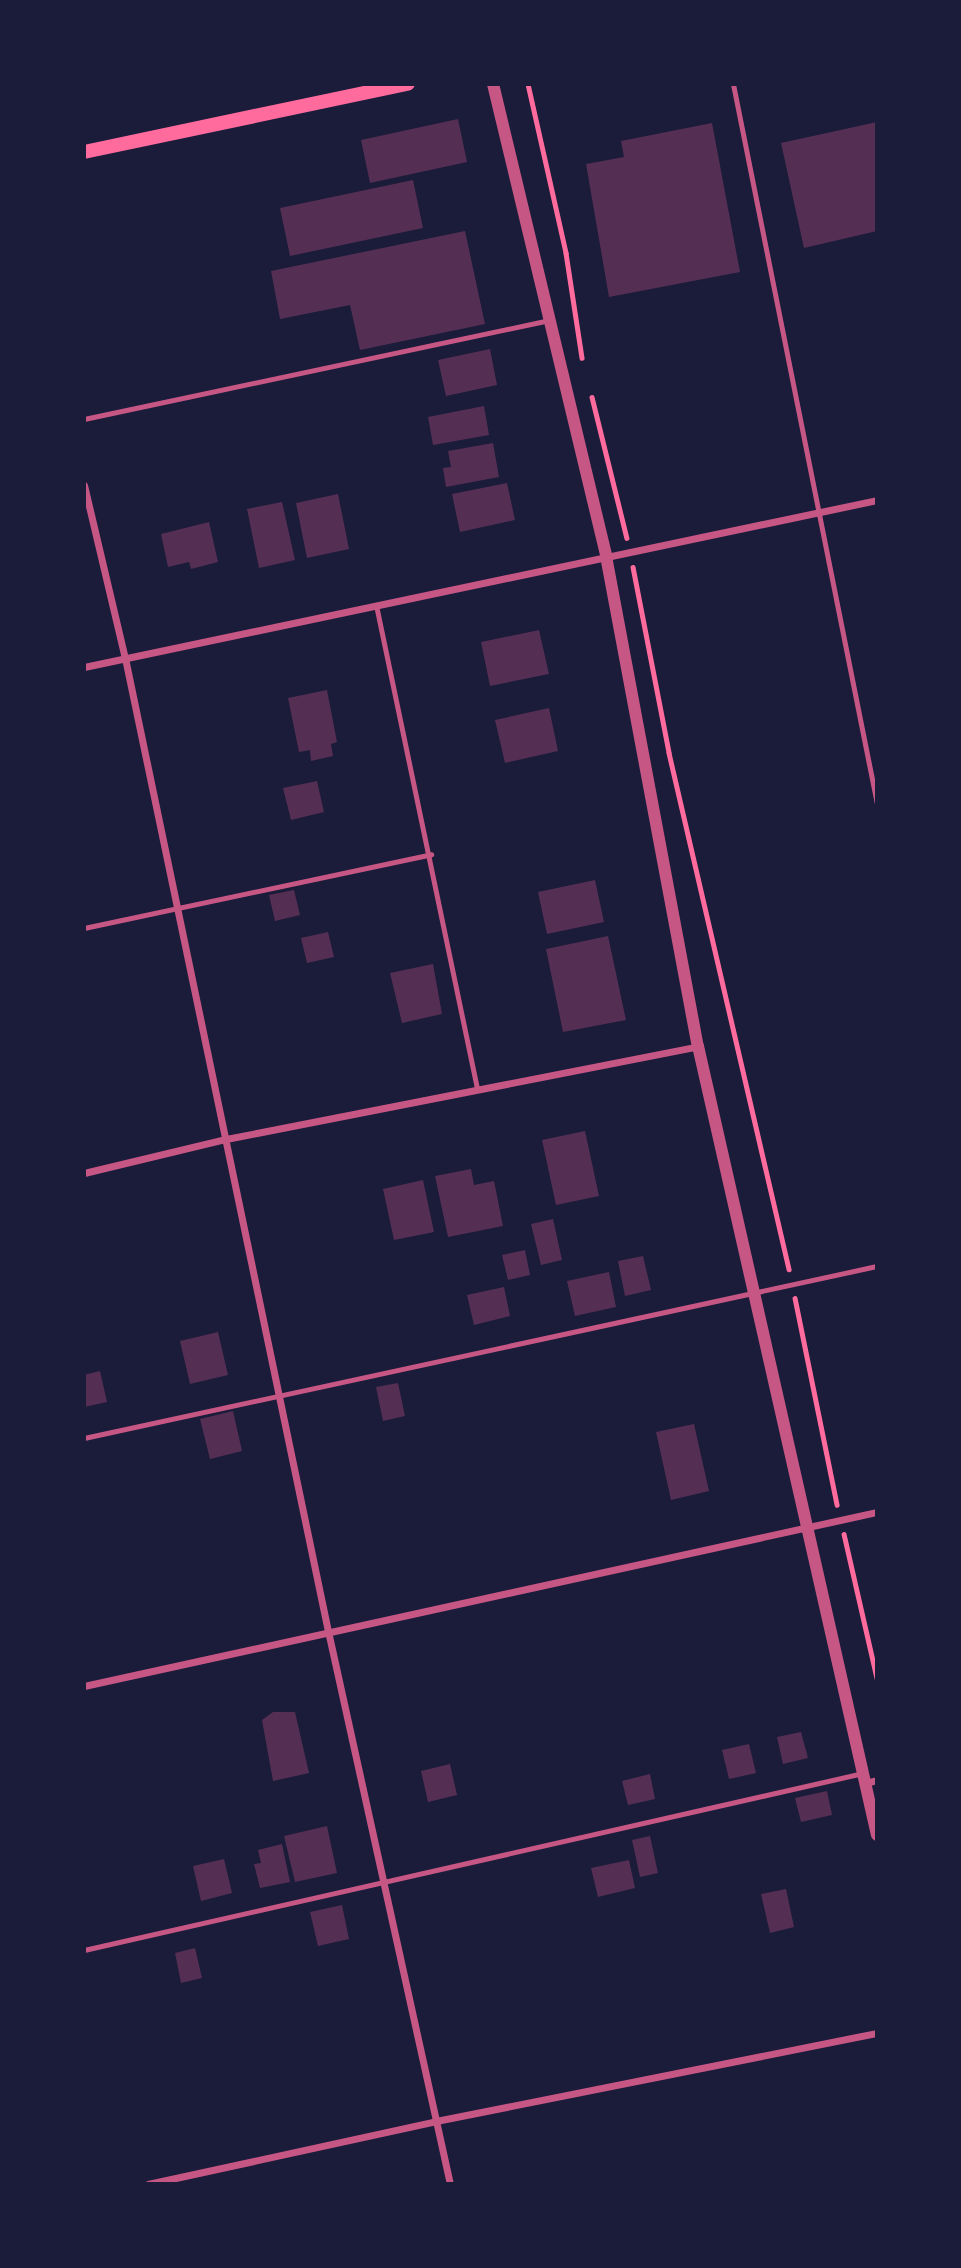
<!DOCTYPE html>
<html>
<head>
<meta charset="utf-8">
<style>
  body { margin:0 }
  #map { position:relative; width:961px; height:2268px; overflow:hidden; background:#1b1b3a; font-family:"DejaVu Sans",sans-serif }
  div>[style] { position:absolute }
  .building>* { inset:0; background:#542f53 }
  .path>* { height:4.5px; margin:-2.25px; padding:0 2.25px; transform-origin:2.25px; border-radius:2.25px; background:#ff6b9d }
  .service>* { height:5px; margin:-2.5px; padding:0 2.5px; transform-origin:2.5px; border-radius:2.5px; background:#c65784 }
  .minor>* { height:7px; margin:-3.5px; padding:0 3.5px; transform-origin:3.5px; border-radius:3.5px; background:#c65784 }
  .tertiary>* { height:12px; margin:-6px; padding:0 6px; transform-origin:6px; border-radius:6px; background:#c65784 }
  .secondary>* { height:14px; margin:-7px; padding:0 7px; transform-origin:7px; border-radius:7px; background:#ff6b9d }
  span { translate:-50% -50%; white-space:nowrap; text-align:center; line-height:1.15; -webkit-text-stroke:6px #1b1b3a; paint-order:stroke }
  .frame { position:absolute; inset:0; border:86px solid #1b1b3a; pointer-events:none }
</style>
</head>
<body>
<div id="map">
  <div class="building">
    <i style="clip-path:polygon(458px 119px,467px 162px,370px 183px,361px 140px)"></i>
    <i style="clip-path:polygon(877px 122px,877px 231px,804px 248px,781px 143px)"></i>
    <i style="clip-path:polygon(712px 123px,740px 272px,609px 297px,586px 164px,624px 157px,621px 141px)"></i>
    <i style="clip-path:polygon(413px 180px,423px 228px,290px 256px,280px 208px)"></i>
    <i style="clip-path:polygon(465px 231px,485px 324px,360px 350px,350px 305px,280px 319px,271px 271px)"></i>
    <i style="clip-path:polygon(490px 349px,497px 385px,446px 396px,438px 360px)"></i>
    <i style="clip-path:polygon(484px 406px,489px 435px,433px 445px,428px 417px)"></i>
    <i style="clip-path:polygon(493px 443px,499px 477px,446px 487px,443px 468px,451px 467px,448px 451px)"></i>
    <i style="clip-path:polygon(507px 483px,515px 520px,460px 532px,452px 494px)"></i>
    <i style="clip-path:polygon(338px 494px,349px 549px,307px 558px,296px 503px)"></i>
    <i style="clip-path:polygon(282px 502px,295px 560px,259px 568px,247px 509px)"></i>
    <i style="clip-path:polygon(209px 522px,218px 562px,191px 569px,189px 562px,168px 567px,161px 534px)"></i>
    <i style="clip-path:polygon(539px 630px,549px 674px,490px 686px,481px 642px)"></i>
    <i style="clip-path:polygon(327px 690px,337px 742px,331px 744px,333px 756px,311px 761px,310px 750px,299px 752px,288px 698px)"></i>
    <i style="clip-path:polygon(549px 708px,558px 751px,505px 763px,495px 720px)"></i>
    <i style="clip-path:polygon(317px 781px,324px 812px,291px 820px,283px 788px)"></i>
    <i style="clip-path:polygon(595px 880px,604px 922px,547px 934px,538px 892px)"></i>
    <i style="clip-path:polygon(294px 890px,300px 915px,275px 921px,269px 895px)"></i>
    <i style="clip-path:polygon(328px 932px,334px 957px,307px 963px,301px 938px)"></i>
    <i style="clip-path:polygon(608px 936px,626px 1020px,563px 1032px,546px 949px)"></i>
    <i style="clip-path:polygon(433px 964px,442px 1014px,402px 1023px,390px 973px)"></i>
    <i style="clip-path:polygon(585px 1131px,599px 1196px,556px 1205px,542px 1140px)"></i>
    <i style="clip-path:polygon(471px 1169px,474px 1185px,494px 1181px,503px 1226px,448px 1237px,435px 1176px)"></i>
    <i style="clip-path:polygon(423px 1180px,434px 1232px,394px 1240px,383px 1189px)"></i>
    <i style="clip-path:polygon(553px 1219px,562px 1260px,541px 1265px,531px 1224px)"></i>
    <i style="clip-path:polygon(525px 1250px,530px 1275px,508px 1280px,502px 1255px)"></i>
    <i style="clip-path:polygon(643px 1256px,651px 1290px,625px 1296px,618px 1261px)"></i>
    <i style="clip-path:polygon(609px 1272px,616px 1307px,575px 1316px,567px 1281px)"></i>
    <i style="clip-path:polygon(504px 1287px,510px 1316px,474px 1325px,467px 1295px)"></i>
    <i style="clip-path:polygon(218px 1332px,228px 1375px,190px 1384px,180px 1341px)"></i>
    <i style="clip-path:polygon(100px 1371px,107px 1402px,84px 1407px,84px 1375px)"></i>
    <i style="clip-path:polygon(398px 1383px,405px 1416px,383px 1421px,376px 1387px)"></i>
    <i style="clip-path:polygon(233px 1411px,242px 1451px,210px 1459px,200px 1419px)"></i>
    <i style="clip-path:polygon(694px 1424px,709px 1491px,671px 1500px,656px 1432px)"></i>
    <i style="clip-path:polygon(273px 1712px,295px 1712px,309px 1773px,273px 1781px,262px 1720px)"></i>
    <i style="clip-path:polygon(801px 1732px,808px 1758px,783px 1764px,777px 1737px)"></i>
    <i style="clip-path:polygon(749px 1744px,756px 1773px,729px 1779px,722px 1750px)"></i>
    <i style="clip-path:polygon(450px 1764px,457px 1795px,428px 1802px,421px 1771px)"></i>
    <i style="clip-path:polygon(650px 1774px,655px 1799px,628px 1805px,622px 1781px)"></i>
    <i style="clip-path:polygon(827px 1791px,832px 1815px,801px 1822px,795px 1798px)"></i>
    <i style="clip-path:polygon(327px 1826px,337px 1873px,295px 1882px,284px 1836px)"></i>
    <i style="clip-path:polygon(650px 1836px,658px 1873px,640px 1877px,632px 1840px)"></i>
    <i style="clip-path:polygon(282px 1844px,290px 1882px,260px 1888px,254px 1864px,261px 1863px,258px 1850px)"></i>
    <i style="clip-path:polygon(224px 1859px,232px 1893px,201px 1901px,193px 1866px)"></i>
    <i style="clip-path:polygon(629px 1860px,635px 1888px,598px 1897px,591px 1868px)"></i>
    <i style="clip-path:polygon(786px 1889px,794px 1927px,770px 1933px,761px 1894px)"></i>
    <i style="clip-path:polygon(342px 1905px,349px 1939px,318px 1946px,310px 1912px)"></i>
    <i style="clip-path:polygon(195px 1948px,202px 1978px,181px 1983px,175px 1953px)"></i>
  </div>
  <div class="path">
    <i style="left:528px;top:84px;width:173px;rotate:77.3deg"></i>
    <i style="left:566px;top:253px;width:106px;rotate:81.3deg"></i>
    <i style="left:592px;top:397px;width:145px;rotate:76.1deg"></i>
    <i style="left:633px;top:567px;width:189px;rotate:79deg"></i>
    <i style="left:669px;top:753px;width:530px;rotate:76.91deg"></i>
    <i style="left:795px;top:1298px;width:211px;rotate:78.5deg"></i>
    <i style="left:844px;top:1534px;width:148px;rotate:77.1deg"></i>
  </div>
  <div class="service">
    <i style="left:733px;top:84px;width:734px;rotate:78.69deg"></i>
    <i style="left:84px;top:419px;width:476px;rotate:-12deg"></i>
    <i style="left:376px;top:605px;width:494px;rotate:78.2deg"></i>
    <i style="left:84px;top:928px;width:355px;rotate:-12deg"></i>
    <i style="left:84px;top:1438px;width:811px;rotate:-12.24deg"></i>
    <i style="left:84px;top:1950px;width:799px;rotate:-12.8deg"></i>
  </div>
  <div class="minor">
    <i style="left:84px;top:485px;width:178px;rotate:76.7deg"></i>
    <i style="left:125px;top:658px;width:994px;rotate:78.22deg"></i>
    <i style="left:328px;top:1631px;width:566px;rotate:77.56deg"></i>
    <i style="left:84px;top:667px;width:810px;rotate:-11.89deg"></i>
    <i style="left:84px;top:1173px;width:146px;rotate:-13.5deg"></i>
    <i style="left:226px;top:1139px;width:481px;rotate:-11.1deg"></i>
    <i style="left:84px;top:1686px;width:812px;rotate:-12.38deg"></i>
    <i style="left:865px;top:1783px;width:12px;rotate:-14deg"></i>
    <i style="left:148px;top:2184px;width:295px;rotate:-12.3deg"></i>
    <i style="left:436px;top:2121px;width:450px;rotate:-11.3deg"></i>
  </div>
  <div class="tertiary">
    <i style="left:493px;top:84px;width:485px;rotate:76.5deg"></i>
    <i style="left:606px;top:556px;width:499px;rotate:79.4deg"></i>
    <i style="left:698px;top:1046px;width:809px;rotate:77.22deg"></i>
  </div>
  <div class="secondary">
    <i style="left:84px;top:152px;width:331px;rotate:-11.9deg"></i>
  </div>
  <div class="frame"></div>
</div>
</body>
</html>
